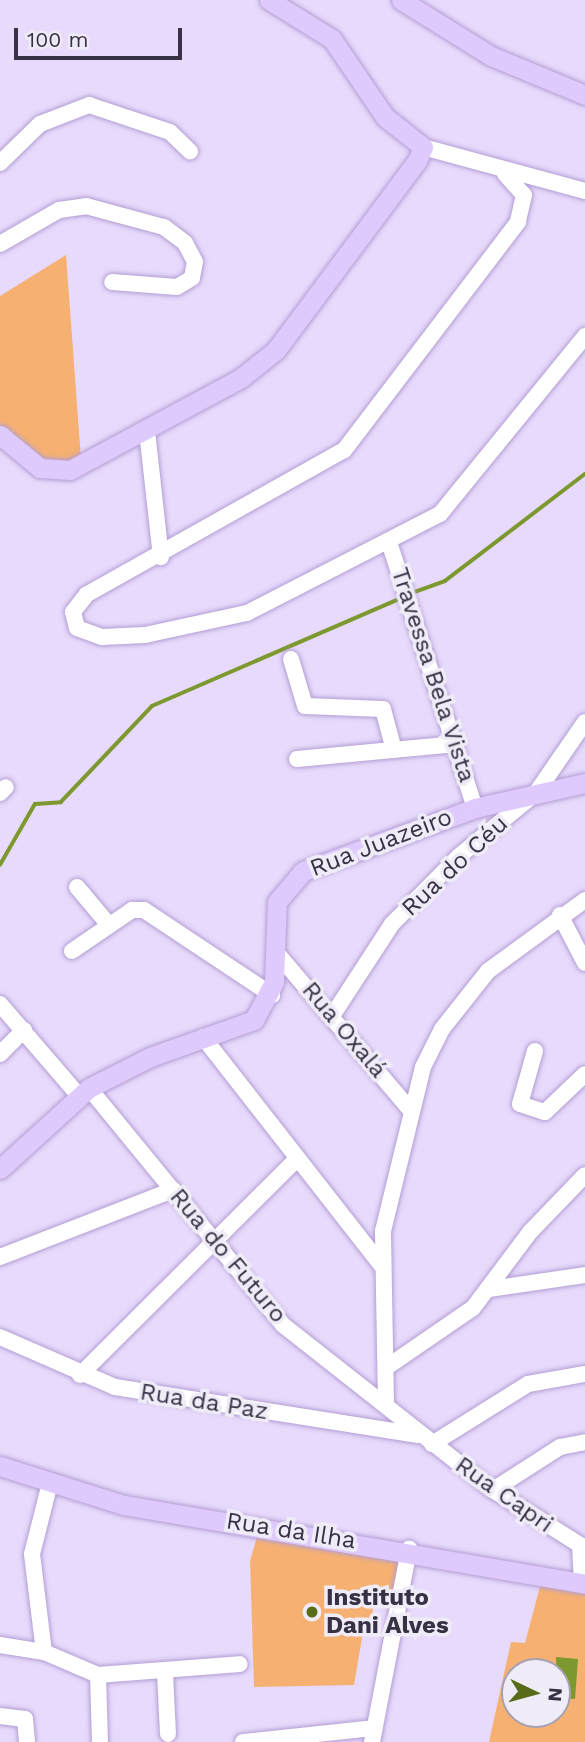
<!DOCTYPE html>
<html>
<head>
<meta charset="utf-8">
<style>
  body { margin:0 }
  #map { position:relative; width:585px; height:1742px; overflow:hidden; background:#e7dafc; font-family:"Work Sans",sans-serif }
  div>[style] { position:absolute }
  .green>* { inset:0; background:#f5b072 }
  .water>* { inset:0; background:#7d982f }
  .stream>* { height:3.5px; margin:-1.75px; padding:0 1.75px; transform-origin:1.75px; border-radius:1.75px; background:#7d982f }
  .roads { filter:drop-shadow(0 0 2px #b39ed3) drop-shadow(0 0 2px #b39ed3) }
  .minor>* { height:16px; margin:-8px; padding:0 8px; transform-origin:8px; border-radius:8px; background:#fff }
  .major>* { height:19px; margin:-9.5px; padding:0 9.5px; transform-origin:9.5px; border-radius:9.5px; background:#dfcafd }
  .dots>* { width:19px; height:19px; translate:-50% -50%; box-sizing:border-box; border:4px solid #f0ecf7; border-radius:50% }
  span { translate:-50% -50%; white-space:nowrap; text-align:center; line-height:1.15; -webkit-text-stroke:7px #f0ecf7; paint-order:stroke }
  .street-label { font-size:24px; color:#383045 }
  .poi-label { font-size:24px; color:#383045; font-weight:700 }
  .left { translate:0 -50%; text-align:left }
  .north { position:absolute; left:501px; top:1658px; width:70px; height:70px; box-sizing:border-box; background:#f0ecf7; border:2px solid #a6a1b0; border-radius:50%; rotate:95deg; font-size:19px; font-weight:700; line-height:28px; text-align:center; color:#383045 }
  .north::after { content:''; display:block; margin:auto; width:24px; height:32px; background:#576b19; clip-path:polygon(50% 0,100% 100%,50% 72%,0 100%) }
  .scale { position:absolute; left:14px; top:28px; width:168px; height:32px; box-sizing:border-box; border:4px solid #383045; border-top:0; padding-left:9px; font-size:21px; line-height:24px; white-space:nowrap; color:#383045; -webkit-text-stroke:5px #f0ecf7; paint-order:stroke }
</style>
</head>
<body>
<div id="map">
  <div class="green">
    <i style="clip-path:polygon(66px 255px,81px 459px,48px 466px,0 430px,0 296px)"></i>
    <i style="clip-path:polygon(259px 1530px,402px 1552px,394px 1596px,374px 1595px,371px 1632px,363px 1632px,354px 1685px,254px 1687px,250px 1561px)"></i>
    <i style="clip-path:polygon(evenodd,541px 1583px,585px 1591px,585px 1742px,489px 1742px,511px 1642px,525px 1643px,541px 1583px,515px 1672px,557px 1672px,557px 1714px,515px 1714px,515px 1672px)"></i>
  </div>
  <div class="water">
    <i style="clip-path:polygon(556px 1657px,578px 1659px,575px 1699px,557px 1698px)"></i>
  </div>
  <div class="stream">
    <i style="left:415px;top:592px;width:32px;rotate:-20deg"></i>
    <i style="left:445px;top:581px;width:176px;rotate:-37.4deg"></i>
    <i style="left:0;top:865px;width:70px;rotate:-60.2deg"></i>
    <i style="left:35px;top:804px;width:26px;rotate:-4deg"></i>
    <i style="left:61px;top:802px;width:132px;rotate:-46.5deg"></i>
    <i style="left:152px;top:706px;width:271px;rotate:-23.4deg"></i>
  </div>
  <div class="roads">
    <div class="minor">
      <i style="left:423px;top:147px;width:168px;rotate:15.2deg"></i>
      <i style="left:0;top:163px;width:56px;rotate:-44.3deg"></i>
      <i style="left:40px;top:124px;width:53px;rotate:-21.2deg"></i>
      <i style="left:89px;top:105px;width:85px;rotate:18.4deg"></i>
      <i style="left:170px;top:132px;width:28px;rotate:44deg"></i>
      <i style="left:505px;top:174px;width:28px;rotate:48deg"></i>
      <i style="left:524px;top:195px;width:28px;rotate:103deg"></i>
      <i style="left:518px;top:222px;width:287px;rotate:127.3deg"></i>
      <i style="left:344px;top:450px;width:295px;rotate:150.7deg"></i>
      <i style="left:87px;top:594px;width:23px;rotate:128deg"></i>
      <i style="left:73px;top:612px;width:16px;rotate:76deg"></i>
      <i style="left:77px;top:628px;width:27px;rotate:20deg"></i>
      <i style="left:102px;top:637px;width:43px;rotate:-2.7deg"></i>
      <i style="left:145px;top:635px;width:104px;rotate:-12.2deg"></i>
      <i style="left:247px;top:613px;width:217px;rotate:-27.2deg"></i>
      <i style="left:440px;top:514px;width:230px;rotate:-50.8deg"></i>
      <i style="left:0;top:244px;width:68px;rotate:-30deg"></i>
      <i style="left:59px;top:210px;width:27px;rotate:-8deg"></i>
      <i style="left:86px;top:206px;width:81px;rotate:15.1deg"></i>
      <i style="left:164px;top:227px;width:26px;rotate:37deg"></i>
      <i style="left:185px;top:243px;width:21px;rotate:62deg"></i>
      <i style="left:195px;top:262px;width:16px;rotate:101deg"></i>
      <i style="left:192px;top:278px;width:17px;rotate:149deg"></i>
      <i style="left:177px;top:287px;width:65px;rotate:-175.6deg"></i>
      <i style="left:147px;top:431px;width:127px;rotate:83.7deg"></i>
      <i style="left:389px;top:542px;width:280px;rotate:72.1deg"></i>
      <i style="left:291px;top:659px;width:49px;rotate:73.4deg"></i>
      <i style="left:305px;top:706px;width:78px;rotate:2.2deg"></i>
      <i style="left:383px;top:709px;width:42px;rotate:75deg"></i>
      <i style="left:297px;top:759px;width:160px;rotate:-5.4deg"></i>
      <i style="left:0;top:793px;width:8px;rotate:-45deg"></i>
      <i style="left:77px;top:887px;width:50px;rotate:49.9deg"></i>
      <i style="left:560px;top:915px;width:54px;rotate:62.5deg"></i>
      <i style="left:72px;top:951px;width:73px;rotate:-34.3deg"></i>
      <i style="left:132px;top:910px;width:12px"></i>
      <i style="left:144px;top:910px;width:154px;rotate:33.6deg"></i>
      <i style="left:275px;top:951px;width:210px;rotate:49.6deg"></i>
      <i style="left:0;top:1004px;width:121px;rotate:49.3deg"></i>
      <i style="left:334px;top:1013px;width:106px;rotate:-56.9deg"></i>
      <i style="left:392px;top:924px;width:94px;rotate:-45.4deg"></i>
      <i style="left:458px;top:857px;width:101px;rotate:-39.4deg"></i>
      <i style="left:536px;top:793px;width:86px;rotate:-55.4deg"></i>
      <i style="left:203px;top:1037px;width:289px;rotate:52deg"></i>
      <i style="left:535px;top:1051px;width:55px;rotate:105.8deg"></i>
      <i style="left:520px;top:1104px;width:26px;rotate:18deg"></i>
      <i style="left:545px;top:1112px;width:55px;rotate:-43.5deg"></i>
      <i style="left:0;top:1054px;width:34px;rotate:-45deg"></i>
      <i style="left:89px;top:1088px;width:306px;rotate:50.7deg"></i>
      <i style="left:283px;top:1325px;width:267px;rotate:38.2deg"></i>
      <i style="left:493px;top:1490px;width:103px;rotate:32.3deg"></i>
      <i style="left:580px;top:1545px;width:38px;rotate:87deg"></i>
      <i style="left:0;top:1257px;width:186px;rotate:-21.2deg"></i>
      <i style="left:490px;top:1289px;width:96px;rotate:-8.4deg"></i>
      <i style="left:0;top:1337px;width:125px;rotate:23.5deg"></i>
      <i style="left:115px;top:1387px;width:307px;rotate:9deg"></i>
      <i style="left:387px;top:1367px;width:104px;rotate:-34.5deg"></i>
      <i style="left:473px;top:1308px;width:95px;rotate:-53.1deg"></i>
      <i style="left:530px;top:1232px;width:79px;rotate:-46deg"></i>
      <i style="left:80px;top:1375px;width:303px;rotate:-44.9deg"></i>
      <i style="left:386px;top:1405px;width:174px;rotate:-91deg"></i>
      <i style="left:383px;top:1231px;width:169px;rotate:-76.3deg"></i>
      <i style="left:423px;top:1067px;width:42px;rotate:-63.4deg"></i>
      <i style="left:442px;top:1029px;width:74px;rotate:-51.6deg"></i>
      <i style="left:488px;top:971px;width:120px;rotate:-36.2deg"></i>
      <i style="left:432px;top:1444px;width:113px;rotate:-32deg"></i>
      <i style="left:528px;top:1384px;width:58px;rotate:-10deg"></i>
      <i style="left:493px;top:1490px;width:80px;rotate:-32.7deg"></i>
      <i style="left:560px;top:1447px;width:25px;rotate:-11deg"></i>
      <i style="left:0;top:1645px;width:45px;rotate:9deg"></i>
      <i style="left:44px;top:1652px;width:59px;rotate:23.1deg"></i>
      <i style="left:98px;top:1675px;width:142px;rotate:-4.4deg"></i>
      <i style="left:44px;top:1652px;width:99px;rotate:-97deg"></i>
      <i style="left:32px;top:1554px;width:73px;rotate:-75.8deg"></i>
      <i style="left:165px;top:1673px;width:61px;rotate:87.2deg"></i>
      <i style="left:98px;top:1675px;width:67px;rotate:88.3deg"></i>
      <i style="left:0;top:1716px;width:25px;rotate:7deg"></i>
      <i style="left:25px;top:1719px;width:23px;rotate:85deg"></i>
      <i style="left:243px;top:1742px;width:132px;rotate:-6.1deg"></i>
      <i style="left:372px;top:1742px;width:197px;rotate:-79.1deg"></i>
    </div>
    <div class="major">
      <i style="left:401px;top:0;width:106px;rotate:31.9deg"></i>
      <i style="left:491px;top:56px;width:102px;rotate:22.5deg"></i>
      <i style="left:0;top:435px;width:52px;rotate:39.5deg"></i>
      <i style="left:40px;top:468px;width:30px;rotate:4deg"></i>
      <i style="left:70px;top:470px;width:194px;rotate:-28.3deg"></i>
      <i style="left:241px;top:378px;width:45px;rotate:-38.7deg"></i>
      <i style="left:276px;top:350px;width:236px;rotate:-53.3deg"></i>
      <i style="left:417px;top:161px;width:15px;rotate:-67deg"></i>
      <i style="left:423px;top:147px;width:48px;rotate:-141.7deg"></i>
      <i style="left:385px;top:117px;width:94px;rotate:-124.2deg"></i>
      <i style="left:332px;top:39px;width:74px;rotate:-148.2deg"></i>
      <i style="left:0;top:1169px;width:120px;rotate:-42.3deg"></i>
      <i style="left:89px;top:1088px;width:68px;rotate:-26.9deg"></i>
      <i style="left:150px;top:1057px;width:110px;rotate:-19.6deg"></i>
      <i style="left:254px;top:1020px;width:43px;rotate:-62.2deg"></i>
      <i style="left:274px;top:982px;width:80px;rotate:-87.9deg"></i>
      <i style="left:277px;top:902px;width:40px;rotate:-50deg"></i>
      <i style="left:303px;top:871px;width:183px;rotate:-20.1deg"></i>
      <i style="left:475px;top:808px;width:113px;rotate:-12.8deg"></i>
      <i style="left:0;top:1466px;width:130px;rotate:17.5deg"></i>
      <i style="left:124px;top:1505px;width:468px;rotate:9.7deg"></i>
    </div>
  </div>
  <div class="dots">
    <i style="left:312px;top:1612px;background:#576b19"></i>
  </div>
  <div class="street-label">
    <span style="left:433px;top:675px;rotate:72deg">Travessa Bela Vista</span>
    <span style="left:381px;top:843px;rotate:-21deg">Rua Juazeiro</span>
    <span style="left:455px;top:866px;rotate:-43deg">Rua do Céu</span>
    <span style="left:344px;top:1030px;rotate:50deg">Rua Oxalá</span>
    <span style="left:228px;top:1256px;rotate:50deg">Rua do Futuro</span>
    <span style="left:204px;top:1402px;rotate:9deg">Rua da Paz</span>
    <span style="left:504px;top:1495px;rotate:35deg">Rua Capri</span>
    <span style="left:291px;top:1531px;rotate:9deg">Rua da Ilha</span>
  </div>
  <div class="poi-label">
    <span class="left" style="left:326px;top:1612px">Instituto<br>Dani Alves</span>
  </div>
  <div class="north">N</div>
  <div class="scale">100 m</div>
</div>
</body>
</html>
